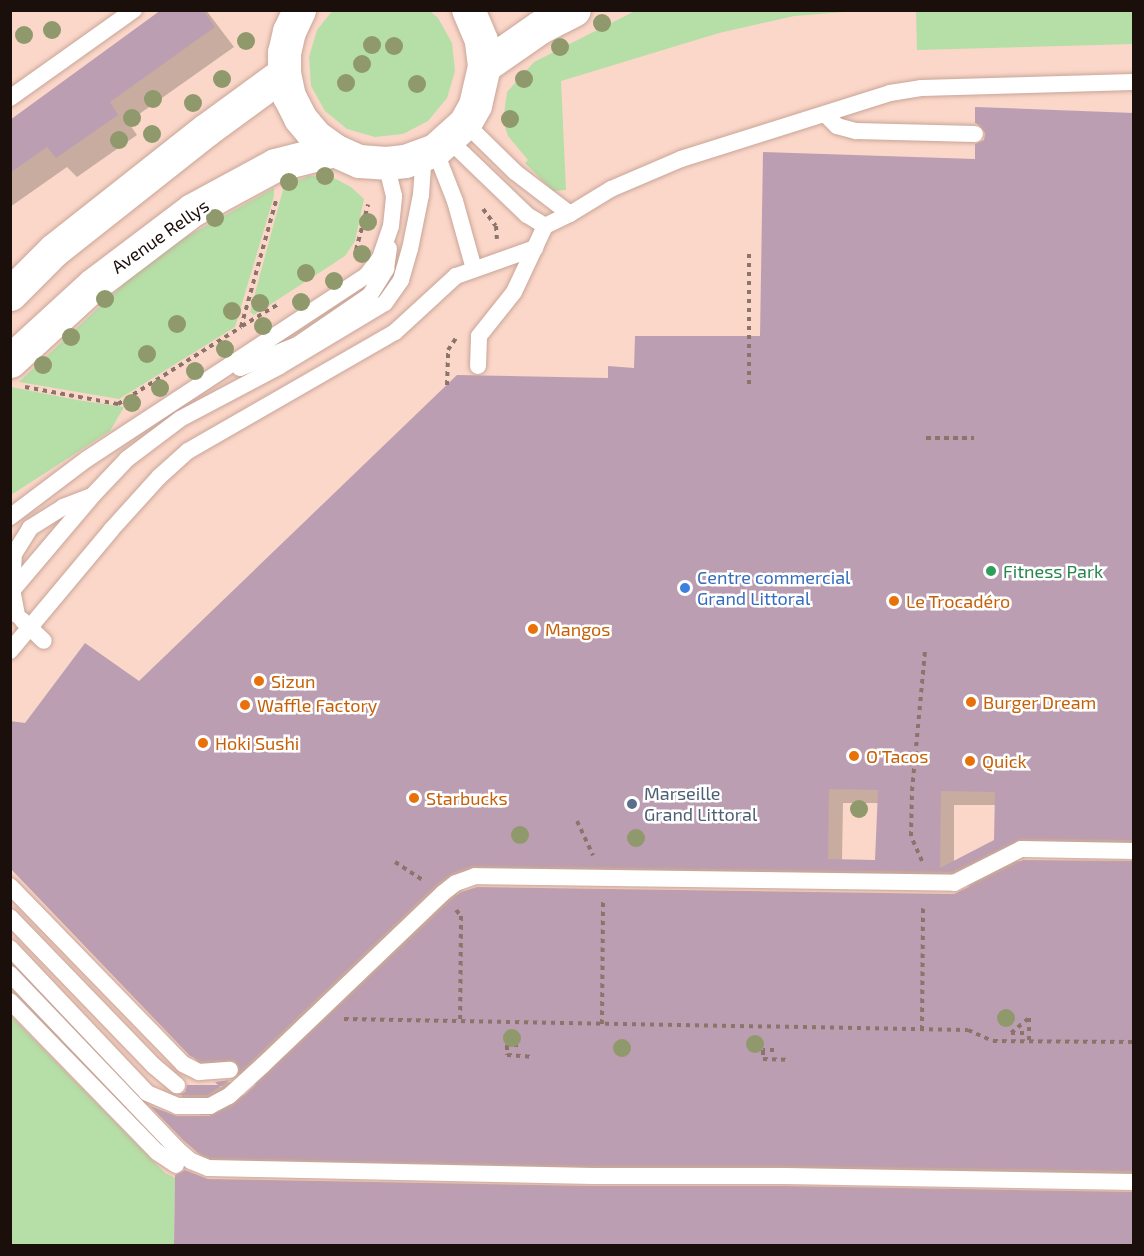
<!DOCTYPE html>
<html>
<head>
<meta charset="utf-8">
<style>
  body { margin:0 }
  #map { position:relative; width:1144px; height:1256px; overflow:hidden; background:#fbd7c9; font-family:"Exo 2",sans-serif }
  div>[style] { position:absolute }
  .green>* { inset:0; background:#b6dea7 }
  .shadow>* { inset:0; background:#0003 }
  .building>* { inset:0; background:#bc9eb2 }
  .path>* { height:4px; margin-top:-2px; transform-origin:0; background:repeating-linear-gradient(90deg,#8c746b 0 4.5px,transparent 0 9px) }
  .roads { filter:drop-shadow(0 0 2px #c8a598) drop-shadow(0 0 2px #c8a598) }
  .lane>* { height:16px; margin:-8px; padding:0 8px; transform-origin:8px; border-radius:8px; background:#fff }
  .secondary>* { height:33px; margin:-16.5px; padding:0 16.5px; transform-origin:16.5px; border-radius:16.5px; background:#fff }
  .trees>* { width:18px; height:18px; margin:-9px; border-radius:50%; background:#8f996b }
  .dots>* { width:16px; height:16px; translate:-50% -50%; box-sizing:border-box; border:3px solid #fff; border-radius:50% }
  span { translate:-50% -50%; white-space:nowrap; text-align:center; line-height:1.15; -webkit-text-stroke:5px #fff; paint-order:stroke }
  .street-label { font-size:18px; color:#1b0f0b }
  .leisure-label { font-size:18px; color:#27864d }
  .left { translate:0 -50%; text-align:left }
  .shop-label { font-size:18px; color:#366cbe }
  .food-label { font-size:18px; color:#c56008 }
  .service-label { font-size:18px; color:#4e5e75 }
  .frame { position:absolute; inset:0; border:12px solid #1b0f0b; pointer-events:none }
</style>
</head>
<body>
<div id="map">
  <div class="green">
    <i style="clip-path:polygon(333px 10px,430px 11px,438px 18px,452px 43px,455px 71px,447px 98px,428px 121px,403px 134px,375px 137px,347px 129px,325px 111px,311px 86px,309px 57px,317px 30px)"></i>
    <i style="clip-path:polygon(635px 11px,857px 11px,794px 16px,719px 33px,561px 81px,566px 190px,553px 191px,525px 163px,528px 160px,508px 136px,503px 121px,507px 92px,534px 62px)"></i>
    <i style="clip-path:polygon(916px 11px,1133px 11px,1133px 44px,917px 50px)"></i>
    <i style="clip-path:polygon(309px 176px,332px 177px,351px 187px,364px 199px,355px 241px,345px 256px,254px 315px,250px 312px,284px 186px)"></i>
    <i style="clip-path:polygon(274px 188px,274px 196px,235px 327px,119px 399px,19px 382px,157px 253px)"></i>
    <i style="clip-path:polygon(11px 387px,77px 400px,124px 407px,110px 431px,11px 495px)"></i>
    <i style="clip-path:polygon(10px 1015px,165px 1173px,175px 1178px,174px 1245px,11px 1245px)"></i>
  </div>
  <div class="shadow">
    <i style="clip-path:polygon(163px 10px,206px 10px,234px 47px,128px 122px,137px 135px,77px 177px,67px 167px,10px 207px,10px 122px)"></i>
    <i style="clip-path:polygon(evenodd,1134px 114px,1134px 854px,1035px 852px,1017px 861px,1134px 862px,1134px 1185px,212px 1166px,200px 1155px,185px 1140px,176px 1118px,210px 1118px,210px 1115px,200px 1115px,181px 1096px,186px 1093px,188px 1087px,222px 1087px,218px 1083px,230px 1082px,245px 1097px,257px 1086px,245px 1074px,217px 1075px,206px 1070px,191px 1055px,26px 725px,140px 683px,610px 379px,635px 369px,761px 338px,976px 161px,987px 134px,976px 123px,1134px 114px,843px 803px,879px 803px,876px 861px,842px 861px,843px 803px,1134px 114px,954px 805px,996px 805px,995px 841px,954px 862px,954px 805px,1134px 114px,487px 880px,972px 886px,954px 895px,477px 888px,456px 895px,466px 887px,487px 880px)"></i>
    <i style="clip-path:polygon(177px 1176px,207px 1180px,593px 1188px,1134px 1193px,1134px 1246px,175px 1246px)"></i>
  </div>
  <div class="building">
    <i style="clip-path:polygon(161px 10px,203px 10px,215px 27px,110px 102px,118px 115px,56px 158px,47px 147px,10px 173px,10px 120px)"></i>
    <i style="clip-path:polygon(evenodd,975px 107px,1134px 113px,1134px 840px,1021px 839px,952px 872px,472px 866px,452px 873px,436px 885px,240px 1072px,239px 1065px,234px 1060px,201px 1061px,190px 1056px,10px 868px,10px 721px,25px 723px,85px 643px,139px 681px,457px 375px,608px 378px,608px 366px,634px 368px,635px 336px,760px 336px,763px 152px,975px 159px,975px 144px,984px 140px,985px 134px,981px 125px,975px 123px,975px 107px,829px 789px,878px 790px,875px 860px,828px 859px,829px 789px,975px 107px,941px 791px,995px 792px,994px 840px,940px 868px,941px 791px)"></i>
    <i style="clip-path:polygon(1023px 860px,1134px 861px,1134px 1171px,785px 1166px,593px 1166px,210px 1158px,197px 1152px,184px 1141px,150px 1106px,177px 1116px,210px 1116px,234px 1105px,450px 901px,461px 892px,477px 887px,954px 894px)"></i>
    <i style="clip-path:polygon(230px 1080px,207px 1095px,178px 1095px,185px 1092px,187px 1085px,218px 1085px,215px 1082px)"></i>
    <i style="clip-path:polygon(185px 1170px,208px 1179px,593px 1186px,785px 1186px,1134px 1192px,1134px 1245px,174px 1245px,175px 1175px)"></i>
  </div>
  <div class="path">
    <i style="left:483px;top:209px;width:21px;rotate:53deg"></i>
    <i style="left:496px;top:226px;width:13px;rotate:86deg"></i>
    <i style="left:356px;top:250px;width:47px;rotate:-75.1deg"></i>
    <i style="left:242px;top:326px;width:41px;rotate:-31deg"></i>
    <i style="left:749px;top:384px;width:130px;rotate:-90deg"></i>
    <i style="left:447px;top:385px;width:35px;rotate:-88deg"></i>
    <i style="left:448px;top:350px;width:14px;rotate:-56deg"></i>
    <i style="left:25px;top:387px;width:95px;rotate:10.4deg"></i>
    <i style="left:118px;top:404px;width:145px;rotate:-32deg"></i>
    <i style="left:241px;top:327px;width:131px;rotate:-74.5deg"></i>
    <i style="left:926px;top:438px;width:48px"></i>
    <i style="left:577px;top:821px;width:38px;rotate:65deg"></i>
    <i style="left:922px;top:861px;width:27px;rotate:-114deg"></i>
    <i style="left:911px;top:836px;width:45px;rotate:-88.7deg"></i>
    <i style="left:912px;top:791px;width:140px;rotate:-84.7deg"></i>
    <i style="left:395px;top:862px;width:35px;rotate:33deg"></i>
    <i style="left:456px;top:910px;width:8px;rotate:50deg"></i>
    <i style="left:461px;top:916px;width:106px;rotate:90.5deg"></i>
    <i style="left:344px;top:1019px;width:624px;rotate:1.01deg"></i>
    <i style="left:968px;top:1030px;width:27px;rotate:24deg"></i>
    <i style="left:993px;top:1041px;width:141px;rotate:0.4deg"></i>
    <i style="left:602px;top:1024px;width:125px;rotate:-89.5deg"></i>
    <i style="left:922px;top:1030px;width:125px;rotate:-89.5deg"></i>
    <i style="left:1024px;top:1033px;width:13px;rotate:180deg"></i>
    <i style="left:1011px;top:1033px;width:23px;rotate:-40deg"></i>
    <i style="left:1029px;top:1018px;width:23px;rotate:90deg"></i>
    <i style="left:518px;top:1045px;width:11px;rotate:180deg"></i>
    <i style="left:507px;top:1045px;width:10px;rotate:90deg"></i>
    <i style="left:507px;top:1055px;width:27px;rotate:4deg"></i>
    <i style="left:774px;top:1050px;width:11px;rotate:180deg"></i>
    <i style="left:763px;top:1050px;width:9px;rotate:90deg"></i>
    <i style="left:763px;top:1059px;width:25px;rotate:2deg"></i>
  </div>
  <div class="roads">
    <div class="lane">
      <i style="left:10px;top:98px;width:152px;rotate:-35.4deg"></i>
      <i style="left:825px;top:114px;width:17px;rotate:45deg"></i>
      <i style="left:837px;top:126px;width:20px;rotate:15deg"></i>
      <i style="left:856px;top:131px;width:119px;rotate:1.4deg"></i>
      <i style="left:465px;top:123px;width:70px;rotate:44.4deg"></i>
      <i style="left:515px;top:172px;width:69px;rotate:37.4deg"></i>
      <i style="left:449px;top:140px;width:108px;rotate:43.9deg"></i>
      <i style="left:527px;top:215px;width:21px;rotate:31deg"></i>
      <i style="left:545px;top:226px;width:28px;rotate:-26deg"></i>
      <i style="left:570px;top:214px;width:48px;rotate:-31.4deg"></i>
      <i style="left:611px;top:189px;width:76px;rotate:-23.2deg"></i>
      <i style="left:681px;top:159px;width:219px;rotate:-17.5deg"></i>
      <i style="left:890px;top:93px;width:31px;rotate:-9deg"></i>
      <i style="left:921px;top:88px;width:213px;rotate:-1.6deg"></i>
      <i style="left:435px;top:150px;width:55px;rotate:68.6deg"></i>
      <i style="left:455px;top:201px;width:71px;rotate:74.4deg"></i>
      <i style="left:478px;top:366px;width:30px;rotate:-88deg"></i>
      <i style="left:479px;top:336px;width:56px;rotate:-51.5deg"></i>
      <i style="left:514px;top:292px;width:73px;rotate:-64.8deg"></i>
      <i style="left:240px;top:368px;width:61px;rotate:-22deg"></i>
      <i style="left:297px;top:345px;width:88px;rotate:-34.4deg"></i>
      <i style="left:370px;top:295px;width:31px;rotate:-58deg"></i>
      <i style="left:386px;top:269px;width:21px;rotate:-82deg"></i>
      <i style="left:10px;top:517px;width:96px;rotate:-37deg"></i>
      <i style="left:87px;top:459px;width:334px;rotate:-33.3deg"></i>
      <i style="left:366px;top:276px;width:23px;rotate:-52deg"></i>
      <i style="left:380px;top:258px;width:34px;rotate:-71deg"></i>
      <i style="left:391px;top:226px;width:30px;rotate:-84deg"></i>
      <i style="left:394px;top:196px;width:34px;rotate:-104deg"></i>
      <i style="left:10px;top:593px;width:128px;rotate:-49.7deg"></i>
      <i style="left:93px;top:495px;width:50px;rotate:-46.6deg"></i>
      <i style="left:127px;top:459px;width:66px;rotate:-37deg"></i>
      <i style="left:180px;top:419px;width:113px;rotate:-27.9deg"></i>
      <i style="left:280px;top:366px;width:122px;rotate:-31deg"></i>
      <i style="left:385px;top:303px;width:28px;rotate:-55deg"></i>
      <i style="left:401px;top:280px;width:32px;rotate:-74deg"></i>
      <i style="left:410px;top:249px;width:55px;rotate:-78.5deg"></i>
      <i style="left:421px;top:195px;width:39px;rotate:-86deg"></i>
      <i style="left:17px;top:615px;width:25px;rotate:-101deg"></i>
      <i style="left:12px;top:590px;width:36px;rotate:-87deg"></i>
      <i style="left:14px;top:554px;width:31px;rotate:-58deg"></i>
      <i style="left:30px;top:528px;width:39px;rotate:-32deg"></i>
      <i style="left:63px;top:507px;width:30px;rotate:-21deg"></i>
      <i style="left:22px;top:620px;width:30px;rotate:44deg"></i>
      <i style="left:10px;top:651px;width:158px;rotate:-50.1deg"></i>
      <i style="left:111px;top:530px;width:72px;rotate:-47.8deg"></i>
      <i style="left:159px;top:477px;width:39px;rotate:-42deg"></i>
      <i style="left:188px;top:451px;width:239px;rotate:-29.9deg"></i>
      <i style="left:395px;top:332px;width:83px;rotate:-42.6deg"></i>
      <i style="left:456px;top:276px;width:84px;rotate:-19.5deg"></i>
      <i style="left:10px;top:886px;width:248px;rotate:45.8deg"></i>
      <i style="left:183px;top:1064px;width:18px;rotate:27deg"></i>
      <i style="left:199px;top:1072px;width:31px;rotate:-4deg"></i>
      <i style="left:10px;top:917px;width:207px;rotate:46deg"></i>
      <i style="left:154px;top:1066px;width:30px;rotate:40deg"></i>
      <i style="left:10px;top:948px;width:199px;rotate:46.6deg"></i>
      <i style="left:147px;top:1093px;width:33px;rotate:23deg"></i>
      <i style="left:177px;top:1106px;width:33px"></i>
      <i style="left:210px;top:1106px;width:21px;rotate:-28deg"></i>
      <i style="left:229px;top:1096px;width:46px;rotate:-42.4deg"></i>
      <i style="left:263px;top:1065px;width:249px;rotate:-43.7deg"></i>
      <i style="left:443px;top:893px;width:16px;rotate:-38deg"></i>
      <i style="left:456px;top:883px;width:20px;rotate:-20deg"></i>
      <i style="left:475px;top:876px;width:479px;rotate:0.8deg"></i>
      <i style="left:954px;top:883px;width:75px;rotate:-26.9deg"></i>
      <i style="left:1021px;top:849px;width:113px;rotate:1deg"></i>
      <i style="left:10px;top:974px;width:242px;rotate:46.3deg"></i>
      <i style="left:177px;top:1149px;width:18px;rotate:41deg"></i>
      <i style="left:191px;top:1161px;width:18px;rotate:22deg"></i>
      <i style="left:208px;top:1168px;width:385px;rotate:1.2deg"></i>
      <i style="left:593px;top:1176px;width:192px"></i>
      <i style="left:785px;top:1176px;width:349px;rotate:1deg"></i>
      <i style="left:10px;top:1001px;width:211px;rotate:45.8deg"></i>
      <i style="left:157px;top:1152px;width:23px;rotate:34deg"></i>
    </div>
    <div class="secondary">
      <i style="left:299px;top:10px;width:23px;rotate:115deg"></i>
      <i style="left:289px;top:31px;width:22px;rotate:103deg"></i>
      <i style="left:284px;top:52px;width:21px;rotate:90deg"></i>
      <i style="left:284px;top:73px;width:24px;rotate:78deg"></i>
      <i style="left:289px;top:96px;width:25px;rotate:63deg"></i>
      <i style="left:300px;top:118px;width:23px;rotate:50deg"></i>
      <i style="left:315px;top:136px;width:24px;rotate:36deg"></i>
      <i style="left:334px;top:150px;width:27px;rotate:24deg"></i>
      <i style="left:359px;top:161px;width:27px;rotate:4deg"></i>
      <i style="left:386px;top:163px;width:19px;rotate:-6deg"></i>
      <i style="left:405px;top:161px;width:32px;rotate:-20deg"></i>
      <i style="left:435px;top:150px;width:40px;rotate:-42deg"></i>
      <i style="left:465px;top:123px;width:21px;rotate:-61deg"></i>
      <i style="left:475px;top:105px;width:40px;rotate:-77deg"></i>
      <i style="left:484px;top:66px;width:26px;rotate:-97deg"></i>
      <i style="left:481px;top:40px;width:33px;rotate:-113deg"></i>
      <i style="left:484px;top:66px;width:68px;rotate:-34.9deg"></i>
      <i style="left:540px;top:27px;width:38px;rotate:-27deg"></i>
      <i style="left:10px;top:294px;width:62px;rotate:-45deg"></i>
      <i style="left:54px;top:250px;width:194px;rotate:-38.3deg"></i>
      <i style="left:206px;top:130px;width:97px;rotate:-36.2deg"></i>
      <i style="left:10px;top:361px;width:113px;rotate:-42.5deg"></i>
      <i style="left:93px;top:285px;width:124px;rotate:-37.1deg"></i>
      <i style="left:192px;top:210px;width:94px;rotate:-28.5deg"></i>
      <i style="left:275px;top:165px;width:61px;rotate:-14.3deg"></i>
    </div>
  </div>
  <div class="trees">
    <i style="left:602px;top:23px"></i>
    <i style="left:52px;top:30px"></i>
    <i style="left:24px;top:35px"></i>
    <i style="left:246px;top:41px"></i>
    <i style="left:372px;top:45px"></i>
    <i style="left:394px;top:46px"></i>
    <i style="left:560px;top:47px"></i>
    <i style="left:362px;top:64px"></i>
    <i style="left:222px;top:79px"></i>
    <i style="left:524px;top:79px"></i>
    <i style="left:346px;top:83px"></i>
    <i style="left:417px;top:84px"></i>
    <i style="left:153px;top:99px"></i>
    <i style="left:193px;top:103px"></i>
    <i style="left:132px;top:118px"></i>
    <i style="left:510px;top:119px"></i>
    <i style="left:152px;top:134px"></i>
    <i style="left:119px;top:140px"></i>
    <i style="left:325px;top:176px"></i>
    <i style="left:289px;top:182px"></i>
    <i style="left:215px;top:218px"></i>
    <i style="left:368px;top:222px"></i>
    <i style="left:362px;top:254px"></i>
    <i style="left:306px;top:273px"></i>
    <i style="left:334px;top:281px"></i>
    <i style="left:105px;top:299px"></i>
    <i style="left:301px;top:302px"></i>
    <i style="left:260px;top:303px"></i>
    <i style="left:232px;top:311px"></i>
    <i style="left:177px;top:324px"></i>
    <i style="left:263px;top:326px"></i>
    <i style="left:71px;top:337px"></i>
    <i style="left:225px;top:349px"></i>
    <i style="left:147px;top:354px"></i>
    <i style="left:43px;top:365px"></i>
    <i style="left:195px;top:371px"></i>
    <i style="left:160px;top:388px"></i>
    <i style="left:132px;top:403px"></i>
    <i style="left:859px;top:809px"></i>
    <i style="left:520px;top:835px"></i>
    <i style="left:636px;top:838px"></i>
    <i style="left:1006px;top:1018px"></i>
    <i style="left:512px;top:1038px"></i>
    <i style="left:755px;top:1044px"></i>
    <i style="left:622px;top:1048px"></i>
  </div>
  <div class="dots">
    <i style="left:991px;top:571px;background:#2e9e5b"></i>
    <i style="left:685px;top:588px;background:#3f7fe0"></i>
    <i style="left:894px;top:601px;background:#e8710a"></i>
    <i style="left:533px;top:629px;background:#e8710a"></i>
    <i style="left:259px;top:681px;background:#e8710a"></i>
    <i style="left:971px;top:702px;background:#e8710a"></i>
    <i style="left:245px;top:705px;background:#e8710a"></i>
    <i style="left:203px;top:743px;background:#e8710a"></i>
    <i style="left:854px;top:756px;background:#e8710a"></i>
    <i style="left:970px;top:761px;background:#e8710a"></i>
    <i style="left:414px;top:798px;background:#e8710a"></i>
    <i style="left:632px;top:804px;background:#5c6f8a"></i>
  </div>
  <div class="street-label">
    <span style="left:160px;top:236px;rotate:-35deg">Avenue Rellys</span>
  </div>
  <div class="leisure-label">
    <span class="left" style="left:1003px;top:571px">Fitness Park</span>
  </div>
  <div class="shop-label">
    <span class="left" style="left:697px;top:588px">Centre commercial<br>Grand Littoral</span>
  </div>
  <div class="food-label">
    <span class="left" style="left:906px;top:601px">Le Trocadéro</span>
    <span class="left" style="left:545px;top:629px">Mangos</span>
    <span class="left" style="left:271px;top:681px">Sizun</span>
    <span class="left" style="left:983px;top:702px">Burger Dream</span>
    <span class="left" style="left:257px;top:705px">Waffle Factory</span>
    <span class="left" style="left:215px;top:743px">Hoki Sushi</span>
    <span class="left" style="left:866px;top:756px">O'Tacos</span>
    <span class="left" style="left:982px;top:761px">Quick</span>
    <span class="left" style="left:426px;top:798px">Starbucks</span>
  </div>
  <div class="service-label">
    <span class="left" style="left:644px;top:804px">Marseille<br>Grand Littoral</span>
  </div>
  <div class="frame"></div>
</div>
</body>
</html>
